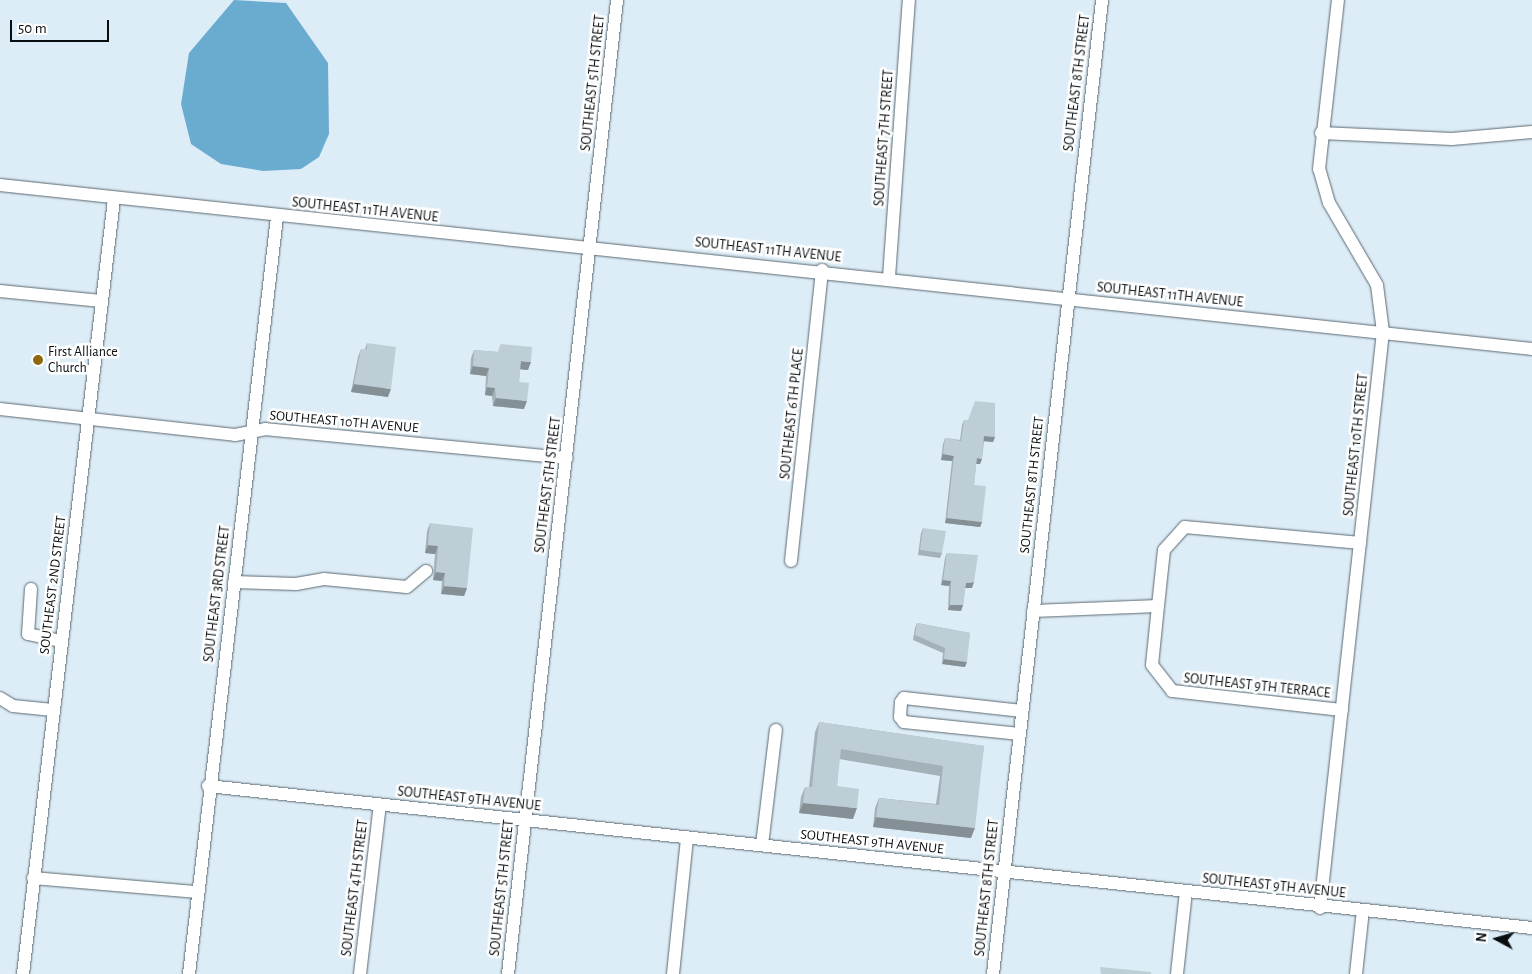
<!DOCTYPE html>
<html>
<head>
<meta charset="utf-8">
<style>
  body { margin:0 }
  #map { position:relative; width:1532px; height:974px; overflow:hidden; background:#ddedf7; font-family:"Alegreya Sans",sans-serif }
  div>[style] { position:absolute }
  .water>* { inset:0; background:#6aacd0 }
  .roads { filter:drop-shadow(0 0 1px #5a6870) drop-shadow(0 0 1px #5a6870) }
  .minor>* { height:12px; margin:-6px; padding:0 6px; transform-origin:6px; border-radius:6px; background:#fff }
  .wall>* { inset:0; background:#a3b1b9 }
  .shaded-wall>* { inset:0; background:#859096 }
  .building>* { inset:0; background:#beced7 }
  .dots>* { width:14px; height:14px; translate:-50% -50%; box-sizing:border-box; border:2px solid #fff; border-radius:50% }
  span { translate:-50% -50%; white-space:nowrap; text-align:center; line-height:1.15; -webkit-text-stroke:5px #fff; paint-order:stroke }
  .street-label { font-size:14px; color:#080d10 }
  .poi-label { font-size:14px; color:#080d10 }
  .left { translate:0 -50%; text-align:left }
  .north { position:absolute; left:1472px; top:914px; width:50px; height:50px; -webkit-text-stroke:4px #fff; paint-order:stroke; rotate:276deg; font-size:14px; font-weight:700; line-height:20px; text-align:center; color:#080d10 }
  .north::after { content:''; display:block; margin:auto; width:18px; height:22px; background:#080d10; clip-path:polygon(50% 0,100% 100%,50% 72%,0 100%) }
  .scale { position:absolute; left:10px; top:20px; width:99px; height:22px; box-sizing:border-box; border:2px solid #080d10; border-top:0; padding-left:6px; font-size:15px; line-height:18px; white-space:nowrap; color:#080d10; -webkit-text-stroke:4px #fff; paint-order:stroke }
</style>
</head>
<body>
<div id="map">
  <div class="water">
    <i style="clip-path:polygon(234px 0,286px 3px,328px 63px,329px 134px,319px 157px,301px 169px,263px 171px,221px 164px,191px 144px,181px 104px,189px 53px)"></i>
  </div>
  <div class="roads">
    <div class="minor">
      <i style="left:1321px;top:133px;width:131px;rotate:2.6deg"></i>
      <i style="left:1452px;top:139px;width:80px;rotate:-5deg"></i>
      <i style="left:0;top:185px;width:1541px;rotate:6.11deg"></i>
      <i style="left:889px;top:277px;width:278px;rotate:-85.9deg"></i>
      <i style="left:0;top:291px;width:102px;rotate:5.6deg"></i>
      <i style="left:0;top:409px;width:236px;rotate:6.3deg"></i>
      <i style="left:235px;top:435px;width:31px;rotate:-11deg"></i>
      <i style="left:265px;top:429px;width:303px;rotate:5.5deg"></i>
      <i style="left:791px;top:561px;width:293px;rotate:-83.9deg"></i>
      <i style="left:234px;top:582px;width:62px;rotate:1.8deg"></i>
      <i style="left:296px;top:584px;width:28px;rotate:-10deg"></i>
      <i style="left:324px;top:579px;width:83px;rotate:5.5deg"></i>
      <i style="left:407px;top:587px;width:25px;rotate:-40deg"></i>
      <i style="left:31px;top:589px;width:45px;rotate:93.8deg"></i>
      <i style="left:28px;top:634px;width:34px;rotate:12deg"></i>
      <i style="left:1158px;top:606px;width:59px;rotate:95.8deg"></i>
      <i style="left:1152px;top:665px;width:33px;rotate:52deg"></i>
      <i style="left:1172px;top:691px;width:171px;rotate:6.4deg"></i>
      <i style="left:1033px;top:611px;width:125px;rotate:-2.3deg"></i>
      <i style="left:1158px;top:606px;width:56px;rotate:-83.9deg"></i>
      <i style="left:1164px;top:550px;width:31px;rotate:-48deg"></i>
      <i style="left:1185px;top:527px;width:176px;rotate:5.2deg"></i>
      <i style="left:0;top:698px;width:15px;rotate:32deg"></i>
      <i style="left:13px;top:706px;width:40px;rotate:5.7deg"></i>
      <i style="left:1020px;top:734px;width:117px;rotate:-174.1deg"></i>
      <i style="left:904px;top:722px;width:6px;rotate:-129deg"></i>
      <i style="left:900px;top:717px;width:15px;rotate:-86deg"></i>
      <i style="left:901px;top:702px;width:5px;rotate:-53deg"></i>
      <i style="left:904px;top:698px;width:119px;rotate:6.3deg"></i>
      <i style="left:208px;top:786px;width:1332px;rotate:6.12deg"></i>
      <i style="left:762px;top:845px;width:116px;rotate:-83.1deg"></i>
      <i style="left:33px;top:878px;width:165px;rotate:4.9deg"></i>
      <i style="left:1320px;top:908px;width:579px;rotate:-83.76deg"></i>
      <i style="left:1383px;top:332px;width:47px;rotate:-97.3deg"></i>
      <i style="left:1377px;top:285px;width:95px;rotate:-120.3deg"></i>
      <i style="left:1329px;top:203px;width:35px;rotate:-106deg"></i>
      <i style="left:1319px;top:169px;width:170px;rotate:-83.6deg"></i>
      <i style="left:23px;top:974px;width:780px;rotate:-83.3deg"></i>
      <i style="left:189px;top:974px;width:762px;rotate:-83.37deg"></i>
      <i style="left:360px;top:974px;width:170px;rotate:-83.3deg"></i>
      <i style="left:508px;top:974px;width:980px;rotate:-83.61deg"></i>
      <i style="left:673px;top:974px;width:137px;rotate:-84.1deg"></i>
      <i style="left:993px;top:974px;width:980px;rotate:-83.61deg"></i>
      <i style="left:1177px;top:974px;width:83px;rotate:-83.8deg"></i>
      <i style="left:1356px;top:974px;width:64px;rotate:-83.8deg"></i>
    </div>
  </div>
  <div class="wall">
    <i style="clip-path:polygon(367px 343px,388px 397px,351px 392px,358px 357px,361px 349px,365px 349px)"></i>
    <i style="clip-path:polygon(501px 344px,528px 370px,520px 369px,519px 382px,524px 409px,493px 406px,492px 396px,485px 395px,486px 376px,470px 374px,471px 358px,474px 350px,498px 352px)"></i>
    <i style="clip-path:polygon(964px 420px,995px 437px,993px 442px,984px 441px,982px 459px,980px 464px,976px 464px,974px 485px,982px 522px,980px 527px,945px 523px,952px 461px,941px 460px,943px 444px,945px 438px,960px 440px,962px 425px)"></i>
    <i style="clip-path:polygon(430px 523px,467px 588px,464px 596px,441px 594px,442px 581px,433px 580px,435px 554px,425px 553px,427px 531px)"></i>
    <i style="clip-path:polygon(923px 528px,942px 553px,940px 558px,918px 555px,921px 533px)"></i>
    <i style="clip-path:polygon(947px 553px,972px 588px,965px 588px,963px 605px,961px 611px,948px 610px,949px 586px,941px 585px,945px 558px)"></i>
    <i style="clip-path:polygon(917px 623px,970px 633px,965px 667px,942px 664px,943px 653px,913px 640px,915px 628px)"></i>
    <i style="clip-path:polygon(819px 722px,984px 746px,971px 838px,873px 827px,875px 808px,879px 798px,936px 804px,940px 776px,839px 759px,837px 786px,853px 819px,799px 813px,801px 797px,805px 787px,809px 787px,815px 732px)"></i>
  </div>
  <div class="shaded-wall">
    <i style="clip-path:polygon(521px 361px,531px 362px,528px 370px,518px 369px)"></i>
    <i style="clip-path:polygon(473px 366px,489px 368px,486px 376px,470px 374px)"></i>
    <i style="clip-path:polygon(354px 384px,391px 389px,388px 397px,351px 392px)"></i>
    <i style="clip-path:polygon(487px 387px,495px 388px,492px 396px,485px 395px)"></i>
    <i style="clip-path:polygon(496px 398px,527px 401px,524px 409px,493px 406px)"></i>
    <i style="clip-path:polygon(984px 436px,995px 437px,993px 442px,982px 441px)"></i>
    <i style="clip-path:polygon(943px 454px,954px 456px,952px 461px,941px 460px)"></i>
    <i style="clip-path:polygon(977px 458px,982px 459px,980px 464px,975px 464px)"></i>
    <i style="clip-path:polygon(947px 518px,982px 522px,980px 527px,945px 523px)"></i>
    <i style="clip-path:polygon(428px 545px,438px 546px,435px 554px,425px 553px)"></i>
    <i style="clip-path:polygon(436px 572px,445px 573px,442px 581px,433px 580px)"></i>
    <i style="clip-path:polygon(943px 580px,951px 581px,949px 586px,941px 585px)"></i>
    <i style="clip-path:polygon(974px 582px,972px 588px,964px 588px,966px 583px)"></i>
    <i style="clip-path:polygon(444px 586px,467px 588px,464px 596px,441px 594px)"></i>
    <i style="clip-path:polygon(950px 605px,963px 605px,961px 611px,948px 610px)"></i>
    <i style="clip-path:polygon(944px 659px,967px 662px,965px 667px,942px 664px)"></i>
    <i style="clip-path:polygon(803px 803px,857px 808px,853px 819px,799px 813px)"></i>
    <i style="clip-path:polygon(876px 817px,975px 828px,971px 838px,873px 827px)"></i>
  </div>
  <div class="building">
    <i style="clip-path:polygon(367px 343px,396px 347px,391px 389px,354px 384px,361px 349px,367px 349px)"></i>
    <i style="clip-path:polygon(501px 344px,532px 347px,531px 362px,521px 361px,519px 382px,529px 383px,527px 401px,496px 398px,495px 388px,487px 387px,489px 368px,473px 366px,474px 350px,498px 352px)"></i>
    <i style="clip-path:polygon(975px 401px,995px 403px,995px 437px,984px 436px,982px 459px,977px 458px,974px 485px,986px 486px,982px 522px,947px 518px,954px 456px,943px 454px,945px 438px,961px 441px,964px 420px,968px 420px)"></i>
    <i style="clip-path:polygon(430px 523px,473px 528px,467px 588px,444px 586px,445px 573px,436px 572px,438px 546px,428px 545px)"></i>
    <i style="clip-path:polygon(923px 528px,946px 531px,942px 553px,920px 550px)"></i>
    <i style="clip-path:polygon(947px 553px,978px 555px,974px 582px,966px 583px,963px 605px,950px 605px,951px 581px,943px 580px)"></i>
    <i style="clip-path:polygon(917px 623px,970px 633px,967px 662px,944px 659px,945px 648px,915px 635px)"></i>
    <i style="clip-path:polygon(819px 722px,984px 746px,975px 828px,876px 817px,879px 798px,939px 805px,943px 766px,841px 749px,837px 786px,859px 789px,857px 808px,803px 803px,805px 787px,812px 787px)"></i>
    <i style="clip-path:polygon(1100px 967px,1151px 972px,1151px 974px,1101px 974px)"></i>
  </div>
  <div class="dots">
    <i style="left:38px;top:360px;background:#8d680b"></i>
  </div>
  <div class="street-label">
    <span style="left:593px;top:83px;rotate:-84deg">SOUTHEAST 5TH STREET</span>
    <span style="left:1077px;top:83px;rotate:-83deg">SOUTHEAST 8TH STREET</span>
    <span style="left:884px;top:138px;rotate:-86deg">SOUTHEAST 7TH STREET</span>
    <span style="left:365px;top:210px;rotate:6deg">SOUTHEAST 11TH AVENUE</span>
    <span style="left:768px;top:250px;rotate:6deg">SOUTHEAST 11TH AVENUE</span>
    <span style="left:1170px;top:295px;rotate:6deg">SOUTHEAST 11TH AVENUE</span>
    <span style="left:792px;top:414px;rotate:-84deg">SOUTHEAST 6TH PLACE</span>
    <span style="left:344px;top:422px;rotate:5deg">SOUTHEAST 10TH AVENUE</span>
    <span style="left:1356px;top:445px;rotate:-84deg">SOUTHEAST 10TH STREET</span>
    <span style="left:548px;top:485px;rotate:-83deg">SOUTHEAST 5TH STREET</span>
    <span style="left:1032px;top:485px;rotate:-84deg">SOUTHEAST 8TH STREET</span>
    <span style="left:53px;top:585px;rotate:-83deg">SOUTHEAST 2ND STREET</span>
    <span style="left:217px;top:594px;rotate:-83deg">SOUTHEAST 3RD STREET</span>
    <span style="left:1257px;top:686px;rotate:6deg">SOUTHEAST 9TH TERRACE</span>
    <span style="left:469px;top:799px;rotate:6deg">SOUTHEAST 9TH AVENUE</span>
    <span style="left:872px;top:842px;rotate:6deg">SOUTHEAST 9TH AVENUE</span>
    <span style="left:1274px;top:886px;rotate:6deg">SOUTHEAST 9TH AVENUE</span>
    <span style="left:355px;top:888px;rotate:-83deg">SOUTHEAST 4TH STREET</span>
    <span style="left:502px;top:888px;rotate:-84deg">SOUTHEAST 5TH STREET</span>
    <span style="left:987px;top:888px;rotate:-84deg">SOUTHEAST 8TH STREET</span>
  </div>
  <div class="poi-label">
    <span class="left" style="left:48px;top:360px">First Alliance<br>Church</span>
  </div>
  <div class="north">N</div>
  <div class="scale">50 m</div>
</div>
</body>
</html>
